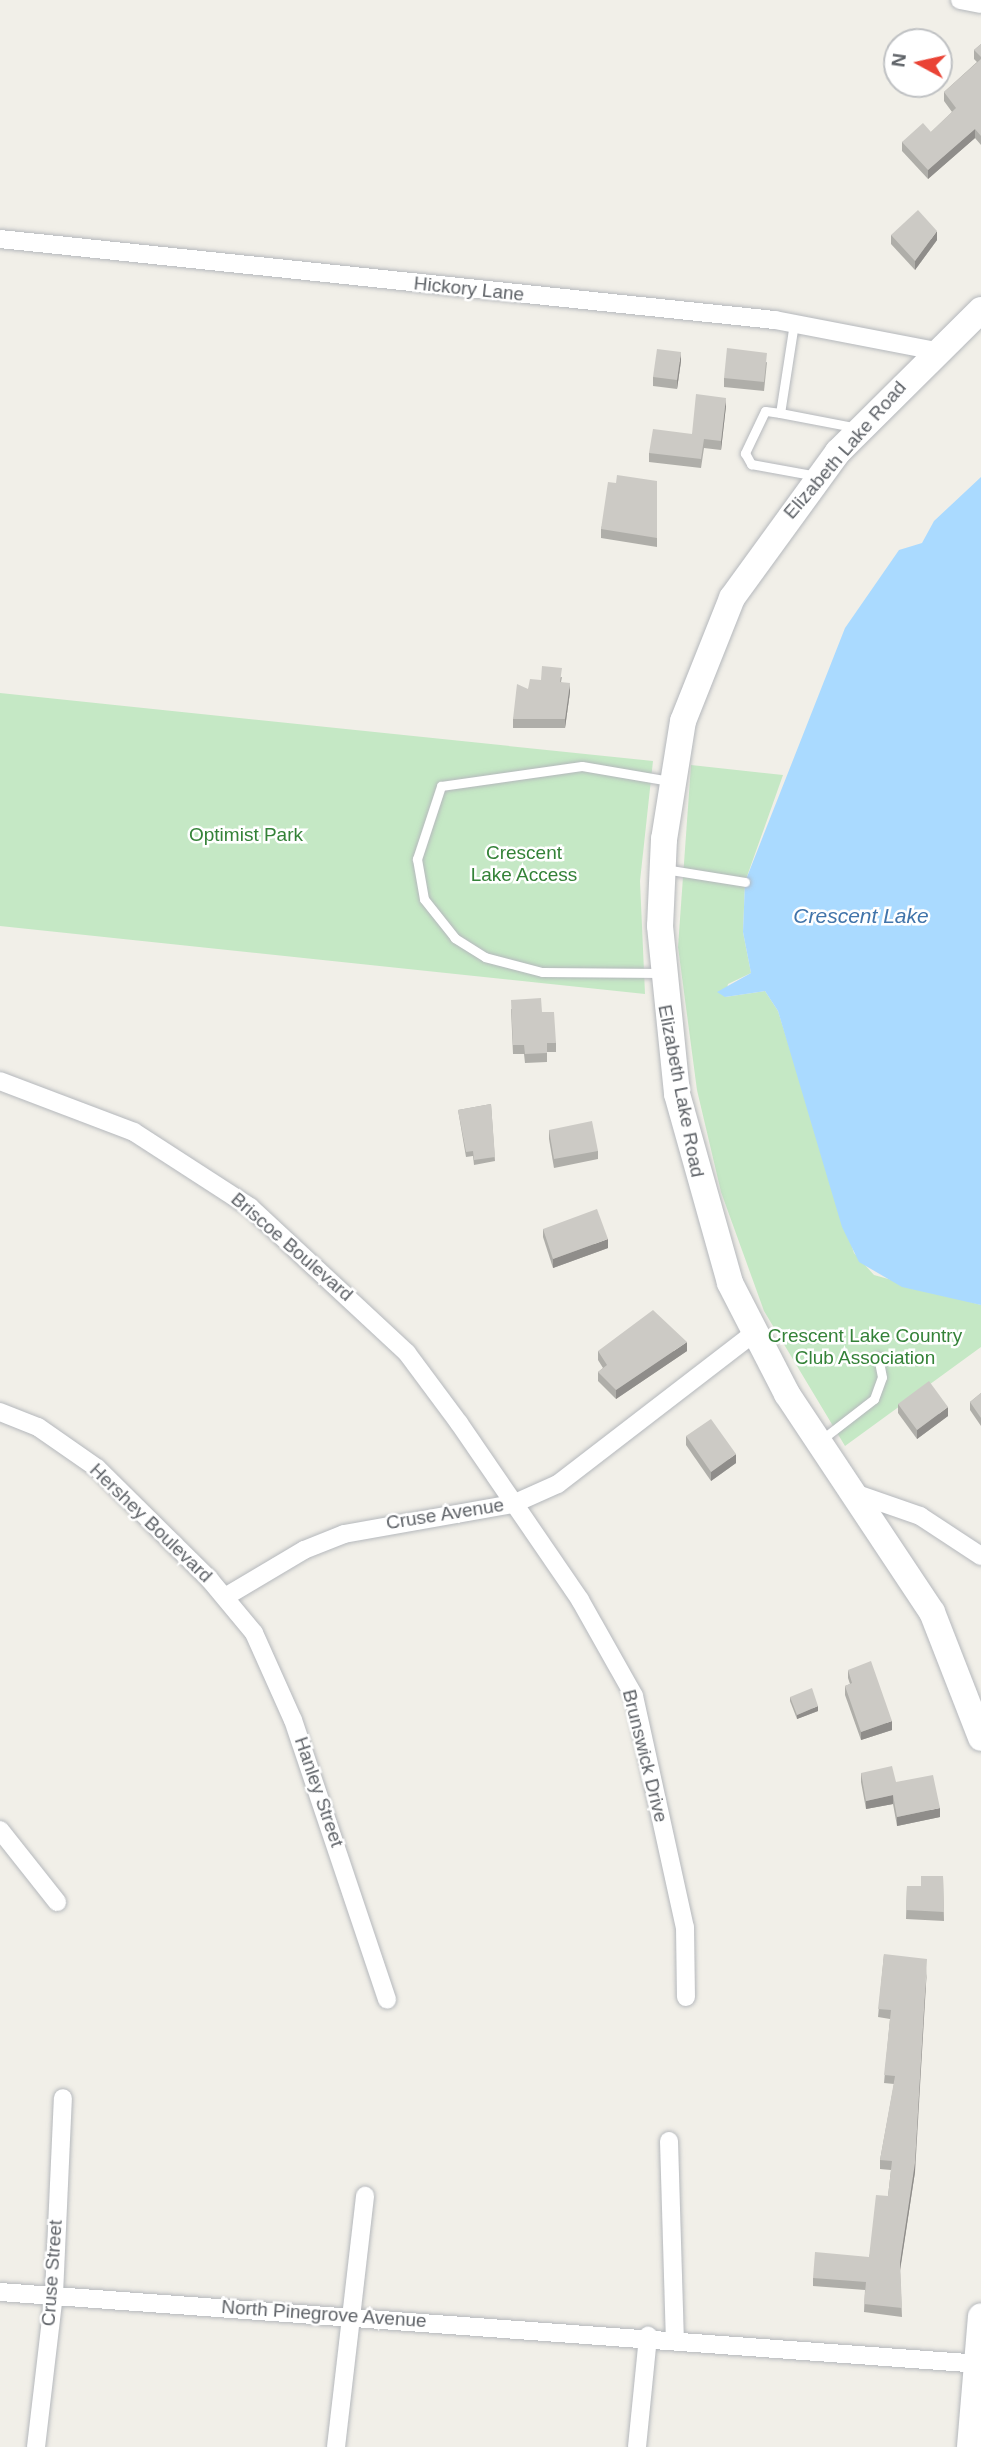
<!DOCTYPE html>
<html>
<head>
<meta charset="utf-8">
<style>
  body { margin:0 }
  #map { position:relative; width:981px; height:2447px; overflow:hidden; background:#f1efe8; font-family:Arial,sans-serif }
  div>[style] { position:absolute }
  .green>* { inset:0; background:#c5e8c5 }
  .water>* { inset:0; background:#aadaff }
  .roads { filter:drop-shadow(0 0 2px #b5b8bc) drop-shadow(0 0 2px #b5b8bc) }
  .lane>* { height:9px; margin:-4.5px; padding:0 4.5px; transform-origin:4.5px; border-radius:4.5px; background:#fff }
  .street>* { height:18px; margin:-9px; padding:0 9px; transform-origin:9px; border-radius:9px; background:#fff }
  .secondary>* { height:26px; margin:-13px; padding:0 13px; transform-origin:13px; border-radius:13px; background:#fff }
  .wall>* { inset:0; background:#afaea9 }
  .shaded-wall>* { inset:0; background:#8f8d8a }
  .building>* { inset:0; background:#cccac5 }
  span { translate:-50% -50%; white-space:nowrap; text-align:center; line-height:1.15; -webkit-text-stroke:5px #fff; paint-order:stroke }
  .street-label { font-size:19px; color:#5f6368 }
  .park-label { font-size:19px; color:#348238 }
  .water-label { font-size:21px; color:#4174aa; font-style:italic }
  .north { position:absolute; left:883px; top:28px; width:70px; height:70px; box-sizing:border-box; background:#fff; border:2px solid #bfc1c3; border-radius:50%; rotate:278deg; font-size:19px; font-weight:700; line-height:28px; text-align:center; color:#5f6368 }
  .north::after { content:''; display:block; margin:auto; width:24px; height:32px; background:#ea4335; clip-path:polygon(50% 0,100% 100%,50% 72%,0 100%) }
</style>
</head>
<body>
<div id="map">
  <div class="green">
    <i style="clip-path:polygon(0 693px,653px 761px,640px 881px,645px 994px,0 926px)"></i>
    <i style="clip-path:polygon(691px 765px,783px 775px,745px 882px,743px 932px,751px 973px,728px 984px,725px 997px,765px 991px,778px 1011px,854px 1253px,874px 1275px,981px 1305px,981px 1347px,845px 1446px,764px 1311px,721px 1192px,697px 1090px,678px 947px)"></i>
  </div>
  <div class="water">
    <i style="clip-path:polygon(981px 477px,981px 1305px,902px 1287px,859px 1262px,842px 1227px,778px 1011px,765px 991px,725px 997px,717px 992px,751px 973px,743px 932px,745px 882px,845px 628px,899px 550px,922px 543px,934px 521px)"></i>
  </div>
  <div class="roads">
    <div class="lane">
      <i style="left:794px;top:323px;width:91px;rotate:98.8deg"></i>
      <i style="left:780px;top:413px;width:15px;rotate:-172deg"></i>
      <i style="left:765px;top:411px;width:47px;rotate:115.5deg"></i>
      <i style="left:745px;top:453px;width:13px;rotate:61deg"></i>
      <i style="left:751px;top:464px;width:67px;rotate:10.3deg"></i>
      <i style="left:780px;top:413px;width:79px;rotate:10.9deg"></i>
      <i style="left:664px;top:869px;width:82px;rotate:9.1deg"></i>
      <i style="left:662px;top:973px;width:120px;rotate:-179.5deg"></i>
      <i style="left:542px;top:972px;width:59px;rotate:-165.3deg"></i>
      <i style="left:485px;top:957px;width:36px;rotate:-148deg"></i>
      <i style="left:455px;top:938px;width:50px;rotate:-128.5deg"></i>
      <i style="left:424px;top:899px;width:41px;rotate:-99.9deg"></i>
      <i style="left:417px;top:859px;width:77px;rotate:-71.8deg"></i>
      <i style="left:441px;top:786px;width:142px;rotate:-8.1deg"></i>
      <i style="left:582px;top:766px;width:89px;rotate:9.7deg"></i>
      <i style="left:821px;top:1440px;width:67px;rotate:-37.7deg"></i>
      <i style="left:874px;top:1399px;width:23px;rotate:-70deg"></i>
      <i style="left:882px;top:1377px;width:21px;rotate:-101deg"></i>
    </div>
    <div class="street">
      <i style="left:960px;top:0;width:21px;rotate:11deg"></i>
      <i style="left:0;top:239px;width:779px;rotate:5.97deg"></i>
      <i style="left:775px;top:320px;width:164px;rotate:10.9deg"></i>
      <i style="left:0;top:1081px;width:143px;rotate:20.8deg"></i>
      <i style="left:134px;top:1132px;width:138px;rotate:32.9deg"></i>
      <i style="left:250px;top:1207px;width:214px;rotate:42.9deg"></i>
      <i style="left:407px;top:1353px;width:87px;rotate:53.4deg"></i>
      <i style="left:459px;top:1423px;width:214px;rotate:55.6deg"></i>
      <i style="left:580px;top:1600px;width:110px;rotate:60.6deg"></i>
      <i style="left:634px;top:1696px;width:237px;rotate:77.6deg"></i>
      <i style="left:685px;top:1927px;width:70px;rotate:89.2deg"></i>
      <i style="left:0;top:1412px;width:41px;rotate:21.5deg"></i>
      <i style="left:38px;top:1427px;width:72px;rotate:34.8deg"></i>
      <i style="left:97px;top:1468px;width:159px;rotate:44.7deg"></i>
      <i style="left:210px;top:1580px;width:69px;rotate:50.3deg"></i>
      <i style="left:254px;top:1633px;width:95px;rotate:65.9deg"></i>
      <i style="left:293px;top:1720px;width:295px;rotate:71.4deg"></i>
      <i style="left:857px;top:1494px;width:67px;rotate:19.2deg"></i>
      <i style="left:920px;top:1516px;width:73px;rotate:33.3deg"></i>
      <i style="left:225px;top:1597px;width:92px;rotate:-30.7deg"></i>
      <i style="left:304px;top:1550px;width:43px;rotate:-21.8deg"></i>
      <i style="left:344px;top:1534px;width:172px;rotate:-10.1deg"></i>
      <i style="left:513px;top:1504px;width:49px;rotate:-24deg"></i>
      <i style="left:558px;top:1484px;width:246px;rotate:-37.6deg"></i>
      <i style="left:0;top:1830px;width:92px;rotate:51.6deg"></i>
      <i style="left:669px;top:2141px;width:197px;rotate:88.3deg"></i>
      <i style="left:0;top:2292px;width:984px;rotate:4.2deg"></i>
      <i style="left:36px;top:2447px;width:154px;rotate:-83.3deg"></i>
      <i style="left:54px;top:2294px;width:196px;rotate:-87.4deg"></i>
      <i style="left:336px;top:2447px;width:253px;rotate:-83.4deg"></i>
      <i style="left:637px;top:2447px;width:112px;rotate:-84.3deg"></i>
    </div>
    <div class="secondary">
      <i style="left:981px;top:310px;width:202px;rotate:135.2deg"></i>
      <i style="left:838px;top:452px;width:180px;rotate:126deg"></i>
      <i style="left:732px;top:598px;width:132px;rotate:111.7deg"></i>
      <i style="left:683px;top:721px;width:120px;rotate:99.1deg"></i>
      <i style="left:664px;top:839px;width:87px;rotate:92.6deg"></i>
      <i style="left:660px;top:926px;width:169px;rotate:84.2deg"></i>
      <i style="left:677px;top:1094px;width:196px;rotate:74.3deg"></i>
      <i style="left:730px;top:1283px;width:125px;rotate:62.8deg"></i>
      <i style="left:787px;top:1394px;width:262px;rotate:56.4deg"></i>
      <i style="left:932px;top:1612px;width:135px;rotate:68.7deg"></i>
      <i style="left:970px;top:2447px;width:131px;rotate:-85.2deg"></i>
    </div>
  </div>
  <div class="wall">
    <i style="clip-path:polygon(981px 44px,981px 145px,975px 138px,928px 179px,902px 151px,902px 142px,931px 132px,952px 112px,944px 101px,944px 92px,977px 62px,974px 59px,974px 50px)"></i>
    <i style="clip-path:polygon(891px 235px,937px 240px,915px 270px,891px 244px)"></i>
    <i style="clip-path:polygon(681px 361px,677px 389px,653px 386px,653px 377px)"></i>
    <i style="clip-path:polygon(767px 362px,764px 391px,724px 387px,724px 378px)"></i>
    <i style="clip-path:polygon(726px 406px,721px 450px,704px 448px,701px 468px,649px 462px,649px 453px,692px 434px)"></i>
    <i style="clip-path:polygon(657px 481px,657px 547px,601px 538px,601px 529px,616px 483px)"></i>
    <i style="clip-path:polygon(562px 677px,561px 682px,570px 692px,565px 728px,513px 728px,513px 719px,528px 689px,541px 680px)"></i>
    <i style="clip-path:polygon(511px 1009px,542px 1012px,556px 1043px,556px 1052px,547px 1052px,547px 1062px,525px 1063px,524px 1054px,513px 1054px)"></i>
    <i style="clip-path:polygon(491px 1104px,495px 1161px,474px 1165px,473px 1156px,466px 1157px,458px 1110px)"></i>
    <i style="clip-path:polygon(549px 1130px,598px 1151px,598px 1159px,554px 1168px,549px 1139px)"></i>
    <i style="clip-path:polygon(543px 1229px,608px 1248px,553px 1268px,543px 1237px)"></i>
    <i style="clip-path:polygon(598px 1351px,687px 1351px,616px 1399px,598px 1381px,598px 1372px,603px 1368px,598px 1360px)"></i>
    <i style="clip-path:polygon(981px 1393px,981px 1426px,970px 1410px,970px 1402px)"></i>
    <i style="clip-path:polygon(898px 1404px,948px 1416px,917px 1439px,898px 1413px)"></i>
    <i style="clip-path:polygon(686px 1436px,736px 1463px,711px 1481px,686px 1445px)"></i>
    <i style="clip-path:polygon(848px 1670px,892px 1730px,861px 1740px,845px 1695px,845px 1686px,850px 1684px,848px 1678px)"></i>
    <i style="clip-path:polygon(790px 1697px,818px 1711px,797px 1719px,790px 1701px)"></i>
    <i style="clip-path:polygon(861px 1773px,896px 1782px,940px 1817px,897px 1826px,893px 1804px,866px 1809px,861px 1782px)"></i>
    <i style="clip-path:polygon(943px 1876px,944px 1921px,906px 1919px,907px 1886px,921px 1886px)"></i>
    <i style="clip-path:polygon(884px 1954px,915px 2172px,900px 2269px,902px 2317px,864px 2312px,865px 2290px,813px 2286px,813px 2278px,869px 2257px,888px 2196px,891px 2170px,880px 2169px,880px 2160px,894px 2084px,884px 2083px,890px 2019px,878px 2017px)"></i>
  </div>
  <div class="shaded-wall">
    <i style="clip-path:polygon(975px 129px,975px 138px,928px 179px,928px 170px)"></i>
    <i style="clip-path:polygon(937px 231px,937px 240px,915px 270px,915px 261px)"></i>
    <i style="clip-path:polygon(681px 352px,681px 361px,677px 389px,677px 380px)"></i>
    <i style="clip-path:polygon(726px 398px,726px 406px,721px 450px,721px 441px)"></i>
    <i style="clip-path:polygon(570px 683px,570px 692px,565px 728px,565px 719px)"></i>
    <i style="clip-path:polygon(608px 1239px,608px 1248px,553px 1268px,553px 1259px)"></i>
    <i style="clip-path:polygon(687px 1342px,687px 1351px,616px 1399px,616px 1390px)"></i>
    <i style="clip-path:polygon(948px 1407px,948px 1416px,917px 1439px,917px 1430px)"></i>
    <i style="clip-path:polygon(736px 1454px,736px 1463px,711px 1481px,711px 1472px)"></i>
    <i style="clip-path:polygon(818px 1706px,818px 1711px,797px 1719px,797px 1715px)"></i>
    <i style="clip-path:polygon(892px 1721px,892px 1730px,861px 1740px,861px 1732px)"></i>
    <i style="clip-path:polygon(893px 1795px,893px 1804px,866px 1809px,866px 1801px)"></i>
    <i style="clip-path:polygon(940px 1808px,940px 1817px,897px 1826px,897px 1817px)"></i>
    <i style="clip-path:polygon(927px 1967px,915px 2172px,900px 2271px,900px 2262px)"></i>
  </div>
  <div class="building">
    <i style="clip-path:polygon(981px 44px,981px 57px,974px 50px)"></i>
    <i style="clip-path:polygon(981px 59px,981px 136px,975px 129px,928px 170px,902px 142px,923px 123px,931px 132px,956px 108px,944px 92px)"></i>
    <i style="clip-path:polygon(918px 210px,937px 231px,915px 261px,891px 235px)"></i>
    <i style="clip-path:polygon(727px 348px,767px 353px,764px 382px,724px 378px)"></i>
    <i style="clip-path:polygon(657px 349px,681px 352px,677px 380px,653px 377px)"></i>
    <i style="clip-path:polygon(696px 394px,726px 398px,721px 441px,704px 439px,701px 459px,649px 453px,653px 429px,692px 434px)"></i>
    <i style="clip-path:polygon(617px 475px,657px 481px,657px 538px,601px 529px,608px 482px,616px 483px)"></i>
    <i style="clip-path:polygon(542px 666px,562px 668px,560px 682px,570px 683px,565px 719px,513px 719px,517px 684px,528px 689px,530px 679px,541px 680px)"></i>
    <i style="clip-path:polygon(541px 998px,542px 1012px,554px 1012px,556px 1043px,547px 1043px,547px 1053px,525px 1054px,524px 1045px,513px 1045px,511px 1000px)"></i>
    <i style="clip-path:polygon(491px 1104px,495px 1157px,474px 1160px,473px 1151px,466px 1152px,458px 1110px)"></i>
    <i style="clip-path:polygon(592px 1121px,598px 1151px,554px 1159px,549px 1130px)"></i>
    <i style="clip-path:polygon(597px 1209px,608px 1239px,553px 1259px,543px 1229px)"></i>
    <i style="clip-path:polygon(653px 1310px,687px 1342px,616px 1390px,598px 1372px,607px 1365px,598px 1351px)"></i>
    <i style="clip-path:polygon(929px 1381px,948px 1407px,917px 1430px,898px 1404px)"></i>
    <i style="clip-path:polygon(981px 1393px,981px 1418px,970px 1402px)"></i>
    <i style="clip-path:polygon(711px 1419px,736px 1454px,711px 1472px,686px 1436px)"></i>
    <i style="clip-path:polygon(871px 1661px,892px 1721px,861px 1732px,845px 1686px,852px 1683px,848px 1670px)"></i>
    <i style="clip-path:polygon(812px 1688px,818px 1706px,797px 1715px,790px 1697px)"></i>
    <i style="clip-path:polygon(892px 1766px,896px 1782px,933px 1775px,940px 1808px,897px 1817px,893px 1795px,866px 1801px,861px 1773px)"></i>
    <i style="clip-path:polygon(921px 1876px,943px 1876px,944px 1912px,906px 1910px,907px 1886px,921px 1886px)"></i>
    <i style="clip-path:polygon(884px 1954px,927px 1959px,915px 2163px,900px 2262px,902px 2308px,864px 2304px,866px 2282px,813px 2278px,815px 2252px,869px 2257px,876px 2195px,888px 2196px,892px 2161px,880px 2160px,895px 2076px,884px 2075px,891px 2010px,878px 2009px)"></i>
  </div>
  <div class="street-label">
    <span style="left:469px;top:289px;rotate:6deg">Hickory Lane</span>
    <span style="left:845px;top:450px;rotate:-49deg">Elizabeth Lake Road</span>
    <span style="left:681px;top:1091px;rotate:79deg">Elizabeth Lake Road</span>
    <span style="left:292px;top:1247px;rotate:41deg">Briscoe Boulevard</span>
    <span style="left:445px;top:1514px;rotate:-9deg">Cruse Avenue</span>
    <span style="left:151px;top:1523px;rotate:44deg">Hershey Boulevard</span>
    <span style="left:645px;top:1756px;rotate:76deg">Brunswick Drive</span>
    <span style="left:319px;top:1792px;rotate:71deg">Hanley Street</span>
    <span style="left:52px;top:2273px;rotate:-86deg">Cruse Street</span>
    <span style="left:324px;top:2314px;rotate:4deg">North Pinegrove Avenue</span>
  </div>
  <div class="park-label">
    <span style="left:246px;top:835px">Optimist Park</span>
    <span style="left:524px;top:864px">Crescent<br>Lake Access</span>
    <span style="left:865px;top:1347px">Crescent Lake Country<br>Club Association</span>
  </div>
  <div class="water-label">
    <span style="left:861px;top:916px">Crescent Lake</span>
  </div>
  <div class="north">N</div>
</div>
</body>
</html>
